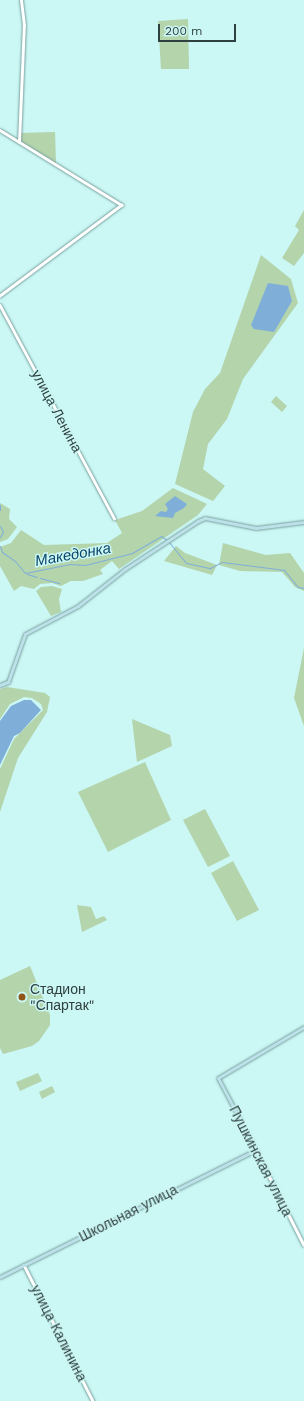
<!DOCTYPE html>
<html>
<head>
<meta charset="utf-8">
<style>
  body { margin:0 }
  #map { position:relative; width:304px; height:1401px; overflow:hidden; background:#cbf7f4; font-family:"Work Sans",sans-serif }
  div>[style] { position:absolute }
  .green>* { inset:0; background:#b4d4ac }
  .water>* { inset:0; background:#7fafd8 }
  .stream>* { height:1px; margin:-0.5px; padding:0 0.5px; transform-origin:0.5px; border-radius:0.5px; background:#7fafd8 }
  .roads { filter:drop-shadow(0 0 1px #78a19f) drop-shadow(0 0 1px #78a19f) }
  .tertiary>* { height:2.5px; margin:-1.25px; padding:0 1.25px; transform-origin:1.25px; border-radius:1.25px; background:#fff }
  .secondary>* { height:3px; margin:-1.5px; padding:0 1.5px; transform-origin:1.5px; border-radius:1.5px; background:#bce1e9 }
  .dots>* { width:11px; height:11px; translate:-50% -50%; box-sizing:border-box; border:2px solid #cbf7f4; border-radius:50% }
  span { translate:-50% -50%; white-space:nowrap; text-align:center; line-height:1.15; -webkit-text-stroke:3px #cbf7f4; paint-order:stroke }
  .street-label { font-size:14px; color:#2f4040 }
  .poi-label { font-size:14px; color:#2f4040 }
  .left { translate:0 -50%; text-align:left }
  .water-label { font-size:15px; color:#094369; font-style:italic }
  .scale { position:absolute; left:158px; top:24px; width:78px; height:18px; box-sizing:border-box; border:2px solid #2f4040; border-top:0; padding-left:5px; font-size:12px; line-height:14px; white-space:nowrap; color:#2f4040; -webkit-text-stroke:3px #cbf7f4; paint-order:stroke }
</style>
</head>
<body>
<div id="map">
  <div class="green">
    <i style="clip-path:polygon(188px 19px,189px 69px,161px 69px,158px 21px)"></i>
    <i style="clip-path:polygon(55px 132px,56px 164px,21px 142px,21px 133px)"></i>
    <i style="clip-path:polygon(304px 210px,304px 253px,294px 266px,282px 258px,299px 230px,295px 226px)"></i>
    <i style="clip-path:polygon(261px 255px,291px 279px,298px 303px,243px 379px,227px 419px,208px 444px,203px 469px,225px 486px,213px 501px,175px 484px,193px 412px,205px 389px,220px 373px)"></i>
    <i style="clip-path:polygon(276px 396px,287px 406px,282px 412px,271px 402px)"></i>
    <i style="clip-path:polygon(173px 488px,207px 504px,198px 515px,119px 569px,112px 561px,100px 570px,103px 574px,83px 581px,71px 581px,61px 586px,52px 583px,40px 584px,34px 589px,21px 586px,14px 591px,0 566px,0 547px,11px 543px,21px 530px,44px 545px,107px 543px,122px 533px,115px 520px,142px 511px)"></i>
    <i style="clip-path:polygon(0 503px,10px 509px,9px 519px,17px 527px,8px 539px,0 542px)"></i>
    <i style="clip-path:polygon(223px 543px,266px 555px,290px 553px,304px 573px,304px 597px,304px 591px,295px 587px,282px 572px,240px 571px,219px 565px)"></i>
    <i style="clip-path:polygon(176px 546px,185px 553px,217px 565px,212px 575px,164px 561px)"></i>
    <i style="clip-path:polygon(52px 586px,62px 589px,59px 599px,61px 612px,51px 616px,36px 591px,41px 587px)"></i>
    <i style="clip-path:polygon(304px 648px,304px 726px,294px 698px)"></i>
    <i style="clip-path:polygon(7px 687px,45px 693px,50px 697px,47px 712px,18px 758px,0 812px,0 769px,14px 739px,43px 710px,41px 704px,32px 698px,24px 697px,10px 704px,0 719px,0 689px)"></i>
    <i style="clip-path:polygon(132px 719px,170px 735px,172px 746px,137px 762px)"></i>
    <i style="clip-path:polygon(145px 762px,171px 820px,108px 852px,78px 792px)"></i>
    <i style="clip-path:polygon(205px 809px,230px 856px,208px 867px,183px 820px)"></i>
    <i style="clip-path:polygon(233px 861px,259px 910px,237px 921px,211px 873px)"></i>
    <i style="clip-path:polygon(77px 905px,91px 907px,96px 919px,104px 916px,107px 920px,82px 932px)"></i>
    <i style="clip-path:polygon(30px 966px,50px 1015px,50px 1025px,39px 1041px,32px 1046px,3px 1054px,0 1048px,0 980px)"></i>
    <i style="clip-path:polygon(38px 1073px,42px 1081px,20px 1091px,16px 1082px)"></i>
    <i style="clip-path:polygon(52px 1086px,55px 1092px,42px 1099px,39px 1092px)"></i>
  </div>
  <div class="water">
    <i style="clip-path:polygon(268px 283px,288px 286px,292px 301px,274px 332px,254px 329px,251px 325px)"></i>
    <i style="clip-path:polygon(175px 496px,187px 504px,184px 508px,175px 513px,173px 518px,155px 516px,161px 511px,166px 512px,168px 509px,165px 504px)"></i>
    <i style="clip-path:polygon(24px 700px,31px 700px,41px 710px,20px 733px,14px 736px,0 765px,0 721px,11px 706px)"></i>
  </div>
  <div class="stream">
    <i style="left:0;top:505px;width:5px;rotate:90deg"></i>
    <i style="left:0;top:526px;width:7px;rotate:63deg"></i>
    <i style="left:3px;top:532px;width:6px;rotate:121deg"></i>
    <i style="left:169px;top:542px;width:27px;rotate:51deg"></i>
    <i style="left:186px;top:563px;width:25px;rotate:12deg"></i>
    <i style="left:210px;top:568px;width:13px;rotate:-27deg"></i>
    <i style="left:222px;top:562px;width:63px;rotate:7.4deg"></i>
    <i style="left:284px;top:570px;width:22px;rotate:51deg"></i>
    <i style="left:298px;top:587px;width:6px;rotate:9deg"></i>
    <i style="left:0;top:546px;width:6px;rotate:72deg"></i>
    <i style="left:2px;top:552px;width:16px;rotate:35deg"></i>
    <i style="left:15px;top:561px;width:16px;rotate:50deg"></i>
    <i style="left:25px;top:573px;width:46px;rotate:-11.3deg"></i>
    <i style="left:70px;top:564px;width:15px;rotate:4deg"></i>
    <i style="left:85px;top:565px;width:49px;rotate:-14.3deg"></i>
    <i style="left:132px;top:553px;width:34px;rotate:-30deg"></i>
    <i style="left:161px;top:536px;width:7px;rotate:34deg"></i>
    <i style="left:27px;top:574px;width:10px;rotate:17deg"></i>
    <i style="left:40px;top:578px;width:20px;rotate:15deg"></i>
  </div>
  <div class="roads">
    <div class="tertiary">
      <i style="left:0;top:130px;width:143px;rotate:31.6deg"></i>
      <i style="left:122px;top:205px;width:152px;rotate:143.3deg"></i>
      <i style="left:19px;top:142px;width:117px;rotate:-87.6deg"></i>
      <i style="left:24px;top:25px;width:25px;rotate:-97deg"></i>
      <i style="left:0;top:305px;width:242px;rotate:61.8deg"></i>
      <i style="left:256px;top:1150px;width:106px;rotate:63.2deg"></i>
      <i style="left:24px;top:1265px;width:153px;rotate:63.1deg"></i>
    </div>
    <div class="secondary">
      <i style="left:0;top:685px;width:9px;rotate:-21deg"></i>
      <i style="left:8px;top:682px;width:51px;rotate:-70.5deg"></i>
      <i style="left:25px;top:634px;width:60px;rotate:-27.8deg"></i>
      <i style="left:78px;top:606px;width:60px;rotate:-38.2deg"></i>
      <i style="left:125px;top:569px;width:87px;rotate:-33.3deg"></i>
      <i style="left:198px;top:521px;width:8px;rotate:-23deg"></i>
      <i style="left:205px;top:518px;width:52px;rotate:11.1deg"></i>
      <i style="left:256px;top:528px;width:48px;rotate:-7.1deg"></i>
      <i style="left:0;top:1277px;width:286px;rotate:-26.4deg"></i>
      <i style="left:256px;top:1150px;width:81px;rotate:-117.8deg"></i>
      <i style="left:218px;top:1078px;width:100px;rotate:-30.7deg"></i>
    </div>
  </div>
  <div class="dots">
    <i style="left:22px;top:997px;background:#925518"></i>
  </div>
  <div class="street-label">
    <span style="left:57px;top:411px;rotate:62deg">улица Ленина</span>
    <span style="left:261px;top:1161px;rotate:63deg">Пушкинская улица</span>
    <span style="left:128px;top:1213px;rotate:-27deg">Школьная улица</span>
    <span style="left:59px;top:1333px;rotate:63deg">улица Калинина</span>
  </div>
  <div class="poi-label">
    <span class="left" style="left:30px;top:997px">Стадион<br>"Спартак"</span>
  </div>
  <div class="water-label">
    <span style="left:73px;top:555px;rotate:-10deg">Македонка</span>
  </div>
  <div class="scale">200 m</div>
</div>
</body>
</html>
